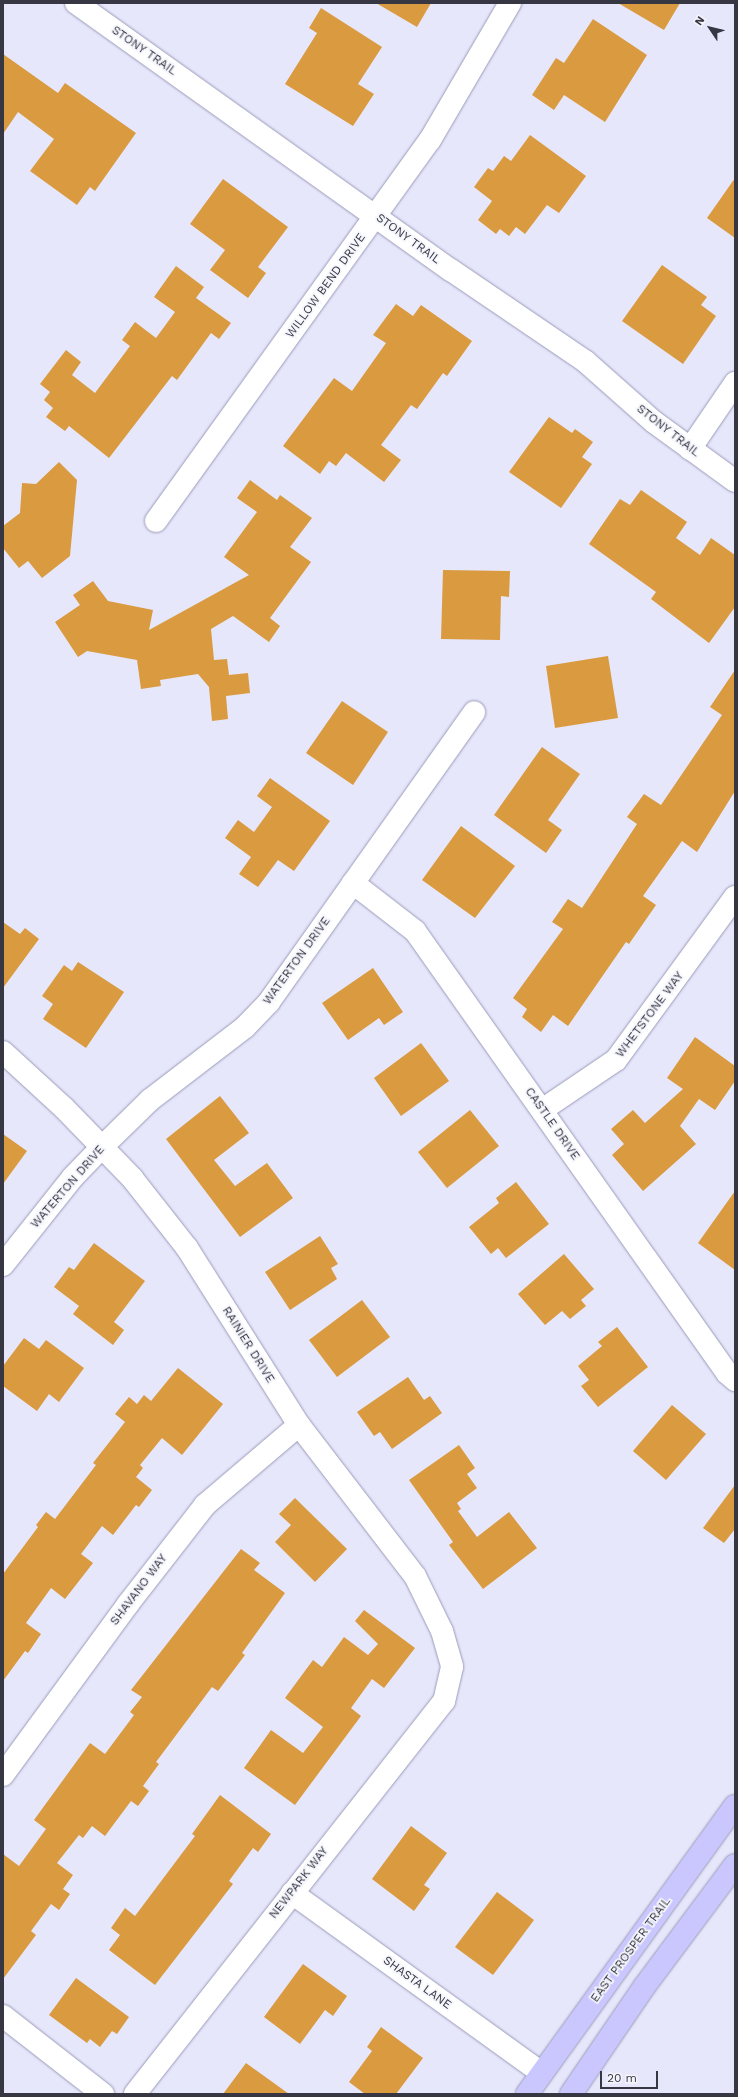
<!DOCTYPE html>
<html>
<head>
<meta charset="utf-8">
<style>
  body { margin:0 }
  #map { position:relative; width:738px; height:2097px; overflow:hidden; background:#e6e7fb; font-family:"Work Sans",sans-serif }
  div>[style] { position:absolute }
  .building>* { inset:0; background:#da9a3f }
  .roads { filter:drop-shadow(0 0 1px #9a9ab9) drop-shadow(0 0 1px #9a9ab9) }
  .minor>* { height:22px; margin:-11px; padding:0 11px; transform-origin:11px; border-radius:11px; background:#fff }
  .major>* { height:22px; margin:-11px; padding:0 11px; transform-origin:11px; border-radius:11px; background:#c9c7fd }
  span { translate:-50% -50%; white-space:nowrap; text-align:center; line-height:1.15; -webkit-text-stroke:3.5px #f5f5fc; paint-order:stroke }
  .street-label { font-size:12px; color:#373744 }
  .frame { position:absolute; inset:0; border:4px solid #373744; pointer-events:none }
  .north { position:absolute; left:690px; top:8px; width:40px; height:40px; -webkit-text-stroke:3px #f5f5fc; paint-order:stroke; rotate:305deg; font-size:11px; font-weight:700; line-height:16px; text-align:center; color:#373744 }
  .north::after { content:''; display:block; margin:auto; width:14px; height:18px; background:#373744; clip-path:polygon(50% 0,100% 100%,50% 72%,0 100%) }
  .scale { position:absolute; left:600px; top:2071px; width:58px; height:18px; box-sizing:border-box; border:2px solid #373744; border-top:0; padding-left:5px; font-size:12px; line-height:14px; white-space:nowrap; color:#373744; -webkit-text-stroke:3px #f5f5fc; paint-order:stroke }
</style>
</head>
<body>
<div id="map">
  <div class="building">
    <i style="clip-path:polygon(376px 3px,431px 3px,417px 27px)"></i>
    <i style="clip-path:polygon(618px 3px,680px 3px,664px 30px)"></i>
    <i style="clip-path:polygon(321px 8px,382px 47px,358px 84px,374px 94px,353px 126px,285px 84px,317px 33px,309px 28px)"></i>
    <i style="clip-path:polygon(593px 19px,647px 55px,605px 122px,564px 95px,554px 110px,532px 95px,556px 58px,564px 63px)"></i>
    <i style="clip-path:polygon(3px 54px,58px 93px,65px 83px,136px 133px,95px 191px,90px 187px,77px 205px,30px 171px,54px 139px,18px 112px,3px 134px)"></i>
    <i style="clip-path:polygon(530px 135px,586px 176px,559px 213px,547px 205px,525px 234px,516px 227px,509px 236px,500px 229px,496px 234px,478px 220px,492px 201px,474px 187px,488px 168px,493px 171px,504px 156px,511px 161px)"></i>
    <i style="clip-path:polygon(735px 178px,735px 238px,707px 218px)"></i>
    <i style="clip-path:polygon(223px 179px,288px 227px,258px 267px,266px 273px,248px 298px,210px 270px,225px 250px,190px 224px)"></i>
    <i style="clip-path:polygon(662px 265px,707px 297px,701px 305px,716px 316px,683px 364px,622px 321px)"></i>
    <i style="clip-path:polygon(176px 266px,204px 287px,196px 298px,231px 323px,219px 339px,211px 333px,177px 380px,172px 376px,109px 458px,69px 426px,65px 431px,46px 417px,53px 408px,44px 400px,50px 392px,40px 384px,66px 350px,81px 362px,72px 375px,95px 393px,130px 346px,122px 340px,135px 322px,156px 338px,175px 312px,154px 297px)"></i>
    <i style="clip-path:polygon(396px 304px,413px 316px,421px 305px,472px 341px,447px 376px,443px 373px,417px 409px,411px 405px,381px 445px,401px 460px,384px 482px,346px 453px,336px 466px,329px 461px,320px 474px,283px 446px,334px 378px,352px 391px,386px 343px,373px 335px)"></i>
    <i style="clip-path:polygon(549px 417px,572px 433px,575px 429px,593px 442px,582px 457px,592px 464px,561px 508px,509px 472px)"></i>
    <i style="clip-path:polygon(59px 462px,77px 480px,70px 556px,42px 578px,28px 561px,19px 568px,3px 548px,3px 526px,20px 513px,22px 483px,36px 484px)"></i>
    <i style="clip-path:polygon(250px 480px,277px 500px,280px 495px,312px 518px,290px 547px,311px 562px,270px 618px,280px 626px,269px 642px,233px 616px,211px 629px,214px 660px,227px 659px,229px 675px,248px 673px,250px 693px,226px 696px,228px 719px,212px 721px,209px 687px,198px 674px,160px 680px,161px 686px,141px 689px,137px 660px,87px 651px,78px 657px,55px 622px,80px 605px,73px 595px,93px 581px,108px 601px,153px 610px,149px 630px,249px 575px,224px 557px,257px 512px,237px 498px)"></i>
    <i style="clip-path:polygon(641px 490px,687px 522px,676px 538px,700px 555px,711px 538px,735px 555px,735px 607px,709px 643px,651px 599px,656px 592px,589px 544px,620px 499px,630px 505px)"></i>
    <i style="clip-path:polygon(443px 570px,510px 571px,509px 597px,501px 596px,500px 640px,441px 639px)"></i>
    <i style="clip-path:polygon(608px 656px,618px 718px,555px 728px,546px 666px)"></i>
    <i style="clip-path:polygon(735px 670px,735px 791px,697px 852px,682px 841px,643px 896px,656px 905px,629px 944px,626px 942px,568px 1026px,553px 1015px,541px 1032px,522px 1017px,527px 1009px,513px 998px,563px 929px,552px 922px,568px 899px,582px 908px,637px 824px,627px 817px,644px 794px,661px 805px,722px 715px,710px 707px)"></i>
    <i style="clip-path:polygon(342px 701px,388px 732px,353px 785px,306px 753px)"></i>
    <i style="clip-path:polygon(542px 747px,580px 774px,548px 820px,562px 830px,546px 853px,494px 815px)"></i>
    <i style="clip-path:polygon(270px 778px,330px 821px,294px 871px,278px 860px,258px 887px,239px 874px,251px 857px,225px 838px,238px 820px,254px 832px,272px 807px,257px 796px)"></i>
    <i style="clip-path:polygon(461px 826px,515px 866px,475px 918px,422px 880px)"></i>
    <i style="clip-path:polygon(3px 922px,20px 934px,25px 928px,39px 939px,3px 988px)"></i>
    <i style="clip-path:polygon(78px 962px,124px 992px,86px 1048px,43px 1019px,53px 1004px,42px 996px,64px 965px,72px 971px)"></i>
    <i style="clip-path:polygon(373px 968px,403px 1012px,384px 1025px,379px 1018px,348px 1040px,322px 1003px)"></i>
    <i style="clip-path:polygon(695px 1037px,735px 1066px,735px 1081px,715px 1110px,699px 1099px,680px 1126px,696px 1144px,643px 1191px,612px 1155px,624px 1144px,611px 1129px,633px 1110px,645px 1123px,683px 1089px,667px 1078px)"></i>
    <i style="clip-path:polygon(421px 1043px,449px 1081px,401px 1116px,374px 1078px)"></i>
    <i style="clip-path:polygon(220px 1096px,249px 1133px,214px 1160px,235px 1186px,267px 1163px,293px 1198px,240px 1237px,166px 1139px)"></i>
    <i style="clip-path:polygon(470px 1110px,499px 1146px,447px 1188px,418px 1152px)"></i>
    <i style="clip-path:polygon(3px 1134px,27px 1151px,3px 1184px)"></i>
    <i style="clip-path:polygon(516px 1182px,549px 1224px,506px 1258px,498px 1248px,491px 1254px,469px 1227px,499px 1203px,496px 1198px)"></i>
    <i style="clip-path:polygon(735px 1191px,735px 1270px,698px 1243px)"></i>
    <i style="clip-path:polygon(320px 1236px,338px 1264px,331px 1268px,337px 1279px,290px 1310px,265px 1272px)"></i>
    <i style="clip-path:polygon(94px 1243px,145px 1281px,114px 1322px,124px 1330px,113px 1345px,73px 1314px,79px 1306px,54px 1287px,69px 1267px,74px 1270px)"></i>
    <i style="clip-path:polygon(564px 1254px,594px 1289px,581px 1300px,586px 1306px,570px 1319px,562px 1311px,545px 1325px,518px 1294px)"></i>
    <i style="clip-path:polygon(362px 1300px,390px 1337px,337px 1377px,309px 1340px)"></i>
    <i style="clip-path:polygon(617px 1327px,648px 1367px,598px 1407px,581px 1386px,589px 1380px,578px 1366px,602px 1346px,598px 1342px)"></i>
    <i style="clip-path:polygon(24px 1338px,39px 1349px,46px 1340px,84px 1368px,59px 1402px,49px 1394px,37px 1411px,3px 1386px,3px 1366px)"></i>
    <i style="clip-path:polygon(178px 1368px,223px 1404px,182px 1455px,162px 1438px,140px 1465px,143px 1468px,136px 1477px,152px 1490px,139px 1507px,136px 1505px,113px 1535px,102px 1526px,81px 1554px,93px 1563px,65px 1599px,51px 1588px,26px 1623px,41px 1634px,28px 1653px,25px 1651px,3px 1681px,3px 1574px,38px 1527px,36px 1525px,46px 1512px,55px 1519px,96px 1465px,93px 1463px,125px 1422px,115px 1414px,129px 1397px,137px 1404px,144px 1395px,151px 1401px)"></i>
    <i style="clip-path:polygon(408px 1377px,424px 1400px,430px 1396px,442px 1413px,392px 1449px,380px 1432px,374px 1436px,357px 1412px)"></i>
    <i style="clip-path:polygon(672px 1405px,706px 1434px,666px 1480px,633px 1451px)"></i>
    <i style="clip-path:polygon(459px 1445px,475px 1468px,467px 1474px,477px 1488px,457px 1503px,461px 1509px,458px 1511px,477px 1537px,509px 1512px,537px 1548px,483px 1589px,449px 1545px,453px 1542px,409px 1480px)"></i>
    <i style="clip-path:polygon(735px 1485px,735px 1529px,724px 1543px,703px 1528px)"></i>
    <i style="clip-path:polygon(295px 1498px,347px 1549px,315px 1582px,275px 1542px,291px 1525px,279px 1514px)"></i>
    <i style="clip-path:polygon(241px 1549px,260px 1563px,254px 1570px,285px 1593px,242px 1653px,245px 1655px,218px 1691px,212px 1687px,156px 1762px,159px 1764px,143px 1786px,149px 1791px,138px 1806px,131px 1801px,105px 1836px,92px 1826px,83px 1838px,79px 1835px,57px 1863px,73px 1875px,63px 1889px,70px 1894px,59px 1910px,51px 1904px,31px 1931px,36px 1935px,3px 1979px,3px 1854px,19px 1866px,46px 1829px,34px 1820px,90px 1743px,105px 1754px,134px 1715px,130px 1712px,142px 1697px,131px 1690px)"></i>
    <i style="clip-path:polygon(364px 1610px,415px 1648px,384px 1688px,372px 1679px,351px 1708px,361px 1716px,295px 1805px,244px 1768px,271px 1730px,303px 1753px,323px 1727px,285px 1698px,313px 1660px,322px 1667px,344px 1637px,368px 1655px,378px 1644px,355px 1621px)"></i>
    <i style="clip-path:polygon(220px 1795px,271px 1834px,258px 1852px,253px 1848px,229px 1881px,233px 1884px,155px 1985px,109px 1950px,120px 1935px,111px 1928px,125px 1908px,135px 1916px,195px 1836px,192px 1834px)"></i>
    <i style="clip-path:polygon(411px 1826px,447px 1853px,424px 1885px,430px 1889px,414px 1911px,372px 1879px)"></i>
    <i style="clip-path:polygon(497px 1892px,534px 1920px,493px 1975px,455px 1947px)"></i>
    <i style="clip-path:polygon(303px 1964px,347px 1996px,333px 2016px,325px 2010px,300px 2044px,264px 2017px)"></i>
    <i style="clip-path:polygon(76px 1978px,129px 2017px,117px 2034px,112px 2031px,100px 2047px,90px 2039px,87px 2043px,49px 2015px)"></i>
    <i style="clip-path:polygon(381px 2027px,423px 2058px,396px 2094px,365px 2094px,349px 2082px,372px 2051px,367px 2047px)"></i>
    <i style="clip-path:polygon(246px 2063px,289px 2094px,223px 2094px)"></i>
  </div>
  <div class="roads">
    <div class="minor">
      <i style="left:76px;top:3px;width:460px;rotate:35.5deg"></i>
      <i style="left:451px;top:270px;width:162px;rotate:34.2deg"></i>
      <i style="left:585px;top:361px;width:92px;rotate:41.5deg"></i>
      <i style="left:654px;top:422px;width:100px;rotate:36.1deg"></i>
      <i style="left:690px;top:449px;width:80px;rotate:-55.7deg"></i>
      <i style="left:156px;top:521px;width:469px;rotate:-54.3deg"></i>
      <i style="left:430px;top:140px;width:159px;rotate:-59.7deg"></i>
      <i style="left:353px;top:883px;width:78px;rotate:37.7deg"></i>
      <i style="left:415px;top:931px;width:541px;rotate:54.78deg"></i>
      <i style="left:727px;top:1373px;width:11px;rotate:41deg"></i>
      <i style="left:3px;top:1052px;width:83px;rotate:42.6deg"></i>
      <i style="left:64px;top:1108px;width:98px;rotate:45.8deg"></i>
      <i style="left:132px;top:1178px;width:89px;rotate:51.8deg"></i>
      <i style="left:187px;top:1248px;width:209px;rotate:57.7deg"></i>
      <i style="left:299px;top:1425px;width:190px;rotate:52.5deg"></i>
      <i style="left:415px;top:1576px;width:61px;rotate:63.9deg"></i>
      <i style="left:442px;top:1631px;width:37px;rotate:74deg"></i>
      <i style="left:452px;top:1667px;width:35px;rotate:103deg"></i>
      <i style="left:444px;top:1701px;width:500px;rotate:128.2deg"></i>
      <i style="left:542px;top:1110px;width:89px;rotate:-34deg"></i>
      <i style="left:616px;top:1060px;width:202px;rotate:-53.9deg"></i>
      <i style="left:3px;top:1265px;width:112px;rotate:-51.5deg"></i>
      <i style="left:73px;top:1177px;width:42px;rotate:-46deg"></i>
      <i style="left:102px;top:1147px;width:67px;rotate:-44.4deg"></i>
      <i style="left:150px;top:1100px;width:120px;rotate:-37.5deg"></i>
      <i style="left:245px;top:1027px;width:35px;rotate:-46deg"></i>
      <i style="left:269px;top:1002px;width:355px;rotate:-54.7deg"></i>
      <i style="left:3px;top:1775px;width:212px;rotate:-53.8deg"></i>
      <i style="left:128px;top:1604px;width:125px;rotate:-52.1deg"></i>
      <i style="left:205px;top:1505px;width:123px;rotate:-40.4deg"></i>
      <i style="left:292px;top:1893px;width:308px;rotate:35.8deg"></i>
      <i style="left:3px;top:2016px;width:127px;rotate:38deg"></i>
    </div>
    <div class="major">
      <i style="left:527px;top:2094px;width:355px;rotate:-54.2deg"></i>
      <i style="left:571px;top:2094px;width:130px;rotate:-55.7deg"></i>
      <i style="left:644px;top:1987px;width:152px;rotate:-53.3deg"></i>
    </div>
  </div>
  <div class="street-label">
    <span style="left:144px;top:51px;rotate:35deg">STONY TRAIL</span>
    <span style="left:408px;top:239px;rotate:36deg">STONY TRAIL</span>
    <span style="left:326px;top:286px;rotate:-54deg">WILLOW BEND DRIVE</span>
    <span style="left:668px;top:431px;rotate:38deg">STONY TRAIL</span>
    <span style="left:297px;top:961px;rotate:-54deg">WATERTON DRIVE</span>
    <span style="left:650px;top:1015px;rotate:-53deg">WHETSTONE WAY</span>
    <span style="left:552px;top:1124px;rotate:55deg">CASTLE DRIVE</span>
    <span style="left:68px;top:1187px;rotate:-49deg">WATERTON DRIVE</span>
    <span style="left:248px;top:1345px;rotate:58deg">RAINIER DRIVE</span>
    <span style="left:139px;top:1590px;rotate:-53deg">SHAVANO WAY</span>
    <span style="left:299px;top:1883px;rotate:-52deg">NEWPARK WAY</span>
    <span style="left:631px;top:1950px;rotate:-54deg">EAST PROSPER TRAIL</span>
    <span style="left:417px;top:1983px;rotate:36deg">SHASTA LANE</span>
  </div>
  <div class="frame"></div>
  <div class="north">N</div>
  <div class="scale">20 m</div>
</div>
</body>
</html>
